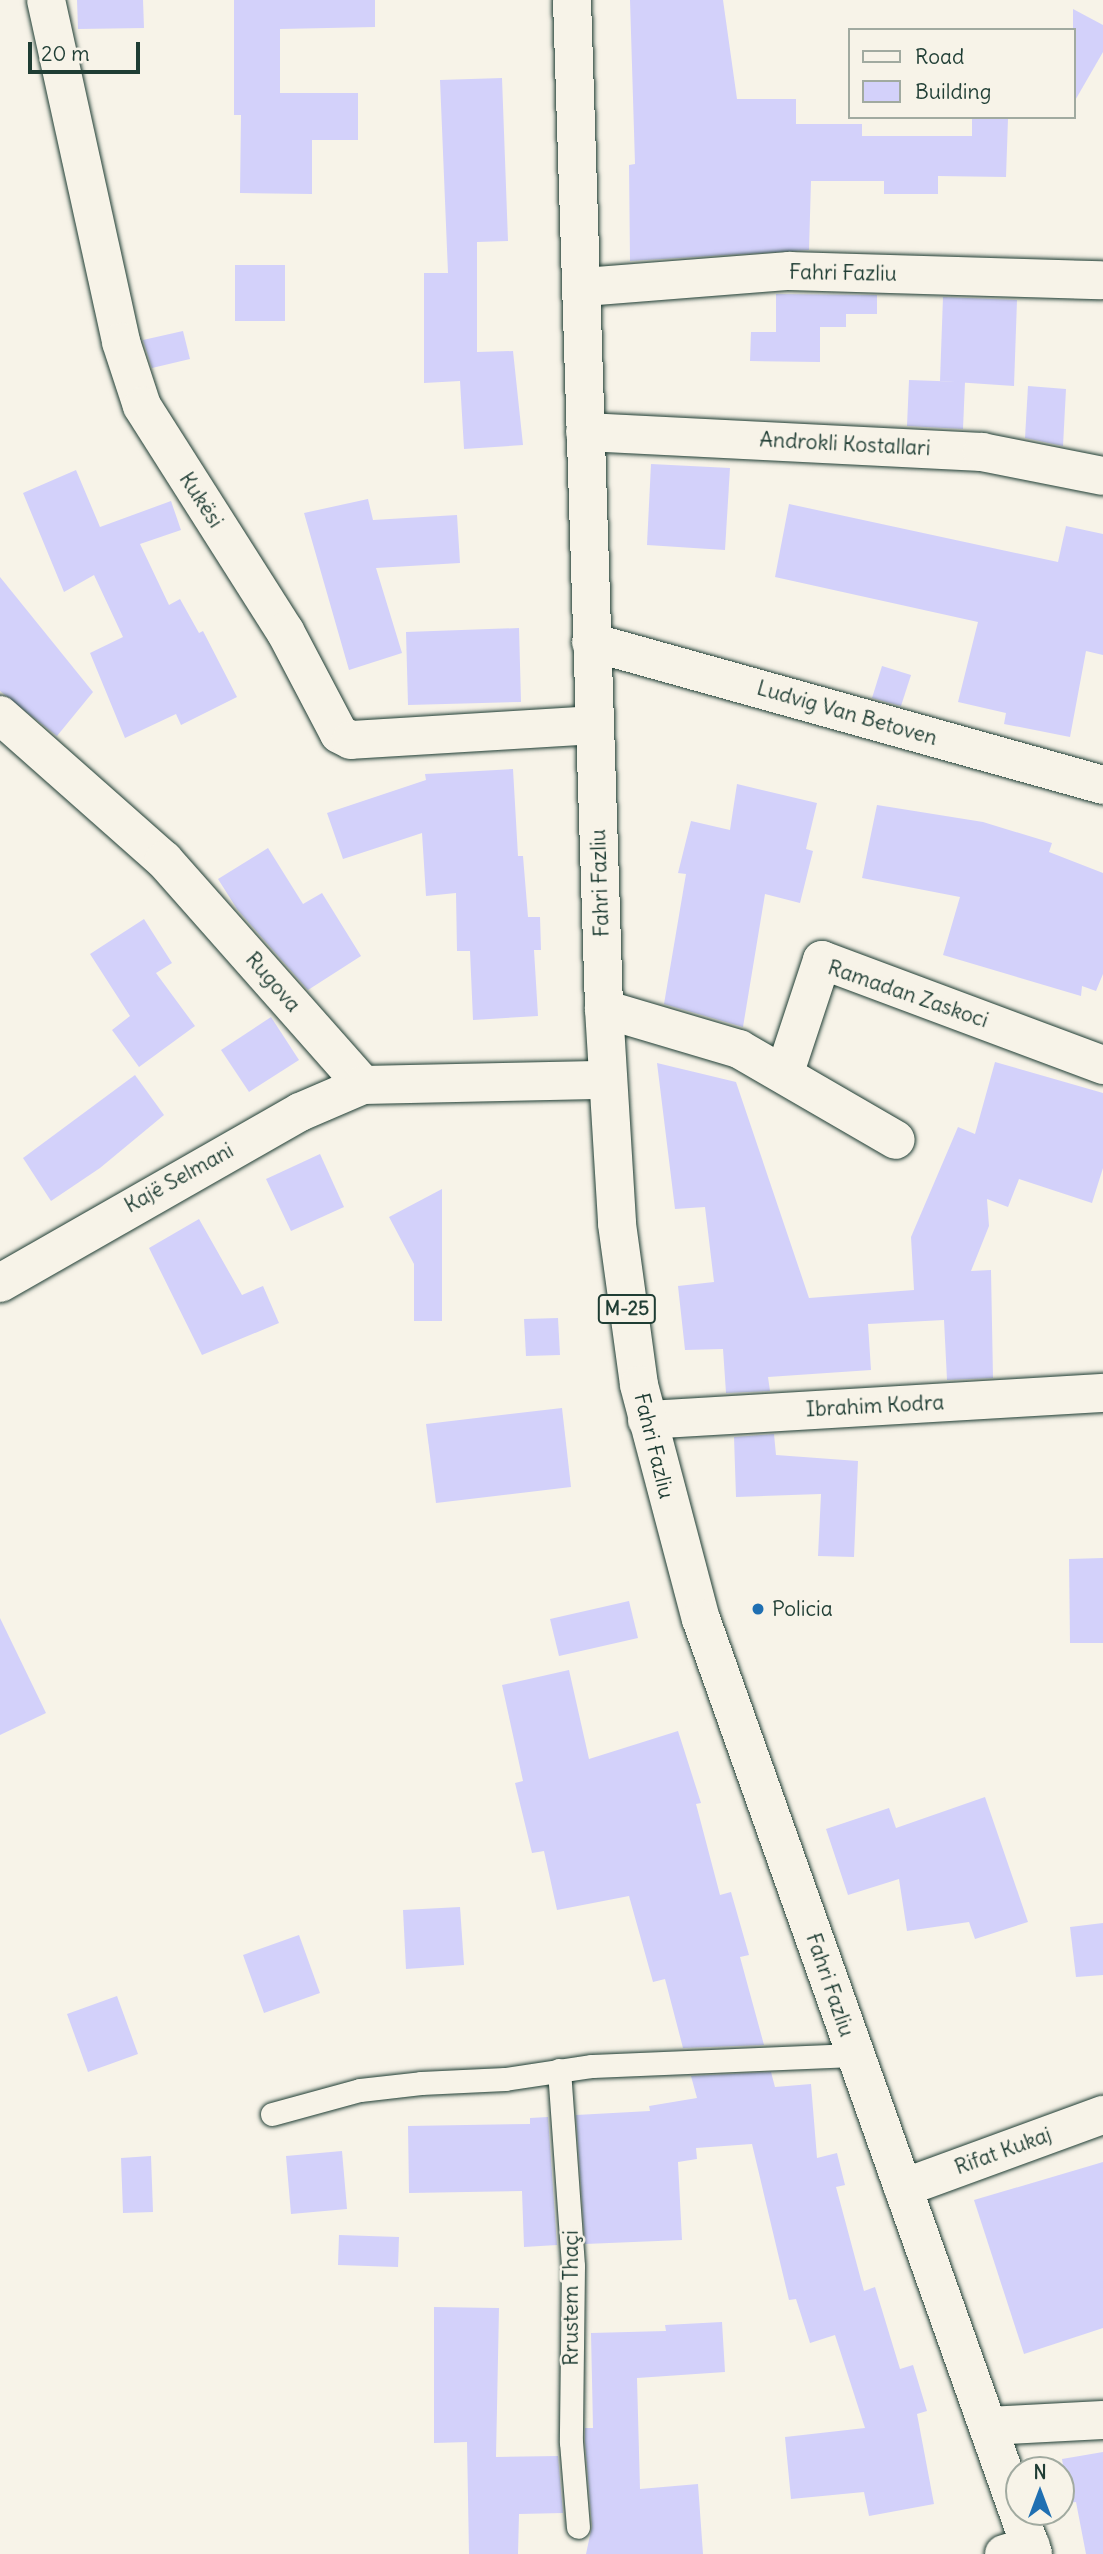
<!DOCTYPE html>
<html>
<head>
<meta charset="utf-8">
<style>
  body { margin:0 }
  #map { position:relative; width:1103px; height:2554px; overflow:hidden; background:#f7f3e8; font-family:Delius,sans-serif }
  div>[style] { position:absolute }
  .building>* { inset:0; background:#d3d1fa }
  .roads { filter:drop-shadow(0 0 2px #1f3d34) drop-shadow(0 0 2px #1f3d34) }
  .lane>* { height:23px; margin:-11.5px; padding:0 11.5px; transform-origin:11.5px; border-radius:11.5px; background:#f7f3e8 }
  .street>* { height:38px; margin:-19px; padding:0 19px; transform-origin:19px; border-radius:19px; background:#f7f3e8 }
  .primary>* { height:38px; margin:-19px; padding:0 19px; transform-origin:19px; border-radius:19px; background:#f7f3e8 }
  .dots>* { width:19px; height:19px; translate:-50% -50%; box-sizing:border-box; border:4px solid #f7f3e8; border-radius:50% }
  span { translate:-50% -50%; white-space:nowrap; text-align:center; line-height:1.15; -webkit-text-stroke:5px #f7f3e8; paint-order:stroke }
  .shield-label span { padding:2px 5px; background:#f7f3e8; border:2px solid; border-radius:5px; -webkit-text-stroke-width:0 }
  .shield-label { font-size:19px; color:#1f3d34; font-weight:700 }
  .street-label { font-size:21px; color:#1f3d34 }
  .poi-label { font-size:21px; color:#1f3d34 }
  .left { translate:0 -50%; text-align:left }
  .legend { position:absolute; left:848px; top:28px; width:228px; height:91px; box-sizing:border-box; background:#f7f3e8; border:2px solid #a1aaa0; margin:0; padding:9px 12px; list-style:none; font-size:21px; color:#1f3d34 }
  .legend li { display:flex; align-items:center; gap:14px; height:35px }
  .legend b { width:35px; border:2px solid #a1aaa0 }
  .north { position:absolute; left:1005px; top:2456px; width:70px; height:70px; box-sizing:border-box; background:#f7f3e8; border:2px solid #a1aaa0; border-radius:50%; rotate:0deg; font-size:19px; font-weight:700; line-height:28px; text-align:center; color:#1f3d34 }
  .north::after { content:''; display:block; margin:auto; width:24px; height:32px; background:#1f6fb2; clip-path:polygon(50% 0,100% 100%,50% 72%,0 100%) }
  .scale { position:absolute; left:28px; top:42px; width:112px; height:32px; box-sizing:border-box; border:4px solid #1f3d34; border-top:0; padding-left:9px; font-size:21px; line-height:24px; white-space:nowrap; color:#1f3d34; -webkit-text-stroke:5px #f7f3e8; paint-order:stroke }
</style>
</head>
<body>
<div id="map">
  <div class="building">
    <i style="clip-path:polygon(77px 0,143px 0,144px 28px,78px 29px)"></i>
    <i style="clip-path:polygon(234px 0,375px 0,375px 27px,280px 29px,280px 93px,358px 93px,358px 140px,312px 140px,312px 194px,240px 193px,241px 115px,234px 115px)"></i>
    <i style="clip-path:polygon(630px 0,723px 0,737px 99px,796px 99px,796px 124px,862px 124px,862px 136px,972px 136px,972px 118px,1008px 119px,1006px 177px,938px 176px,938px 194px,884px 194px,884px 181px,811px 181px,809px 250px,630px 261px,629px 165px,635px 164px)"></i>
    <i style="clip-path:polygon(1073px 9px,1103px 25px,1103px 52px,1073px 104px)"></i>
    <i style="clip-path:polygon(502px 78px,508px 241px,477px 242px,477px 352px,513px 351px,523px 445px,464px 449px,460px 381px,424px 383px,424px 273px,448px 273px,440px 80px)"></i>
    <i style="clip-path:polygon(235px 265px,285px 265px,285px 321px,235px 321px)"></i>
    <i style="clip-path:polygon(776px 294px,877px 295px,877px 314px,846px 314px,846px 327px,820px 327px,820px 362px,750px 361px,751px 332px,776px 332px)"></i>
    <i style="clip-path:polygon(943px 297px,1017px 300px,1014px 386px,940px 381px)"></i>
    <i style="clip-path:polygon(183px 331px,190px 359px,152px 368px,143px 340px)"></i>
    <i style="clip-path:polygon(909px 380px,965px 382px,963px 429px,907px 426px)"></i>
    <i style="clip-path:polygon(1028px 386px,1066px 389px,1063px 446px,1025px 438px)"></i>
    <i style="clip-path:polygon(651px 464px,730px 468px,725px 550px,647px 545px)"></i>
    <i style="clip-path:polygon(76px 470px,100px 527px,171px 501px,181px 530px,140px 544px,169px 605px,180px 599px,199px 633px,203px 631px,237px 697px,181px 725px,176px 714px,125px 738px,90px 653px,123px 637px,94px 575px,64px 592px,23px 493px)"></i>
    <i style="clip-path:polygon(368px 499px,373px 520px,457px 515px,460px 563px,376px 568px,402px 653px,349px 670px,304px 513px)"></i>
    <i style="clip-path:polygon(789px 504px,1058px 562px,1066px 526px,1103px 534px,1103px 655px,1086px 651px,1070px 737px,1004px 724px,1006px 713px,958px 702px,978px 622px,775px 577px)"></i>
    <i style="clip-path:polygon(0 577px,93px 692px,57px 736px,0 691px)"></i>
    <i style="clip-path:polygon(519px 628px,521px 702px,408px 705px,406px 632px)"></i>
    <i style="clip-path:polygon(882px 666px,911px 675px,901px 706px,872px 698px)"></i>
    <i style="clip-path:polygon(513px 769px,518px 856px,523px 856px,528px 917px,540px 917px,541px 950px,534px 950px,538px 1016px,473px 1020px,470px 951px,457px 951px,456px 893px,426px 896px,422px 833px,343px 859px,327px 813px,426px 780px,425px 774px)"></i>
    <i style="clip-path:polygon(737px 784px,817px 803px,806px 849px,813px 851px,800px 903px,765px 894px,743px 1027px,664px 1004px,686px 874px,678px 873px,691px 821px,730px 830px)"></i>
    <i style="clip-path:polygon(877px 805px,983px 822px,1052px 843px,1049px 852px,1103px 873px,1103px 974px,1096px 991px,1082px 986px,1081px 996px,943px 955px,960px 897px,862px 878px)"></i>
    <i style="clip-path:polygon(268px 848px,303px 904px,322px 893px,361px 956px,308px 990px,237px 909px,218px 879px)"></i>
    <i style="clip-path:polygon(144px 919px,172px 963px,156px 973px,195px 1026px,139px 1067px,112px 1030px,130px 1016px,90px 954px)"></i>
    <i style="clip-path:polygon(271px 1017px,299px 1060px,249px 1092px,221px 1050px)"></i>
    <i style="clip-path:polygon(995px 1062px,1103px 1093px,1103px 1168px,1092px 1203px,1019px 1179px,1008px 1207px,987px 1199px,989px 1226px,971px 1271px,991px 1270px,993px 1378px,947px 1380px,944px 1320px,868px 1324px,871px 1370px,768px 1377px,770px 1391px,726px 1393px,723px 1349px,685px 1350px,678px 1286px,714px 1282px,705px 1207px,675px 1209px,657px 1063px,736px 1082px,809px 1298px,914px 1290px,911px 1237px,958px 1127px,975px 1134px)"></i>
    <i style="clip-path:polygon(135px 1075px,164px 1115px,100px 1168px,51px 1201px,23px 1158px)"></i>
    <i style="clip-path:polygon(320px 1154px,344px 1207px,291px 1231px,266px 1179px)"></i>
    <i style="clip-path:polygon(442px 1189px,442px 1321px,414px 1321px,414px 1264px,389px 1217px)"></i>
    <i style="clip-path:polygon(199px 1219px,242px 1295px,263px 1286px,279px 1323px,202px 1355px,149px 1248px)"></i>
    <i style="clip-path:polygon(558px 1318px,560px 1355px,526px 1356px,524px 1319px)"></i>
    <i style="clip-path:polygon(562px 1408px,571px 1487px,436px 1503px,426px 1424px)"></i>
    <i style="clip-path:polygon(774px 1434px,776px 1455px,858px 1461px,854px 1557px,818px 1556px,821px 1494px,736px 1497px,734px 1437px)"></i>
    <i style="clip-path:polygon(1103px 1558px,1103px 1643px,1070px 1643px,1069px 1559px)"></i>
    <i style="clip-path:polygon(629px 1601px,638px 1638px,559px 1656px,550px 1619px)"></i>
    <i style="clip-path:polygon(0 1618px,46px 1713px,0 1735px)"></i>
    <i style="clip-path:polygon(569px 1670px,589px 1759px,678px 1731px,701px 1803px,696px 1804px,720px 1895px,731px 1892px,749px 1955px,740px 1957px,764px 2045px,683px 2048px,665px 1979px,653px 1982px,629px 1896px,557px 1910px,544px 1851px,532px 1853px,515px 1783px,523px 1781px,502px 1685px)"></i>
    <i style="clip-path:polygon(985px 1797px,1028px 1922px,975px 1939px,969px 1922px,907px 1931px,899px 1879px,848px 1895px,826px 1829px,889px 1808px,896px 1828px)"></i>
    <i style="clip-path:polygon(460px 1907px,464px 1965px,406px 1969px,403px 1910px)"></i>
    <i style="clip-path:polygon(1103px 1923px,1103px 1975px,1076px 1977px,1070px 1927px)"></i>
    <i style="clip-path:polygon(299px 1935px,320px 1993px,264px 2013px,243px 1955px)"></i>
    <i style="clip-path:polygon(117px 1996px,138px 2054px,88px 2072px,67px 2014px)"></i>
    <i style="clip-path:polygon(771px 2072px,775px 2087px,811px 2084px,817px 2158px,837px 2153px,845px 2185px,836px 2187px,864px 2291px,875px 2287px,900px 2369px,913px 2365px,927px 2411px,917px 2414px,934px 2504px,869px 2516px,864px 2492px,791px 2499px,785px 2437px,865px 2428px,835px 2335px,810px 2343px,796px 2299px,789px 2300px,752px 2144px,696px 2148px,697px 2159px,678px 2162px,682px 2240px,585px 2244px,576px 2115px,650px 2111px,649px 2106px,697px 2098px,691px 2076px)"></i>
    <i style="clip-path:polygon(548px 2117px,557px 2245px,524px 2247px,522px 2191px,409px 2193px,408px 2126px,530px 2124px,530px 2118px)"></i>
    <i style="clip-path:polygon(342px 2151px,347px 2209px,291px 2214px,286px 2156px)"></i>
    <i style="clip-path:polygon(151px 2156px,153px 2212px,123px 2213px,121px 2158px)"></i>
    <i style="clip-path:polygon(1103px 2162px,1103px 2328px,1024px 2354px,974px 2200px)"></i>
    <i style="clip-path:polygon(339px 2235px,399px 2237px,398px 2267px,338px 2265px)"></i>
    <i style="clip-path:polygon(434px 2307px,499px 2308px,496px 2457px,558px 2456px,563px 2513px,519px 2514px,518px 2554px,469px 2554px,467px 2442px,434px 2443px)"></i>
    <i style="clip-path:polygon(722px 2322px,725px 2372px,637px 2378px,640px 2489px,698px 2484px,703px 2554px,586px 2554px,592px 2526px,585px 2442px,585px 2428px,593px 2428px,591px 2333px,666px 2331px,665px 2325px)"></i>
    <i style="clip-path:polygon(1103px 2452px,1103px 2554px,1086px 2554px,1076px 2502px,1069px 2503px,1062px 2459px)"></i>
  </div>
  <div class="roads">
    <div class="lane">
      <i style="left:559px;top:2070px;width:196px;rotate:85.9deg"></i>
      <i style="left:573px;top:2266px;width:176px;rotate:90.7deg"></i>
      <i style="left:571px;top:2442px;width:85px;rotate:85.3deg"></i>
      <i style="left:272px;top:2114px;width:91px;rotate:-15.3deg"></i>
      <i style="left:360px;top:2090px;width:61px;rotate:-6.5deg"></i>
      <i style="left:421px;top:2083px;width:84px;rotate:-2.7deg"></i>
      <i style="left:505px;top:2079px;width:88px;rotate:-8.5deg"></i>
      <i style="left:592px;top:2066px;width:262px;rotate:-2.4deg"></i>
    </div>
    <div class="street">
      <i style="left:46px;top:0;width:350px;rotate:77.6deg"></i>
      <i style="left:121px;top:342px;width:67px;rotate:71.8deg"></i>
      <i style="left:142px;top:406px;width:267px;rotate:57.6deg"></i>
      <i style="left:285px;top:631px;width:116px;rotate:62.3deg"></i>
      <i style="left:339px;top:734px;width:13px;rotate:27deg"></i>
      <i style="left:351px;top:740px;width:242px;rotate:-3.5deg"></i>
      <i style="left:584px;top:287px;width:206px;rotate:-4.5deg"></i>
      <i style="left:789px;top:271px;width:312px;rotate:1.7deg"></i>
      <i style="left:585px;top:432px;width:398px;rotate:2.9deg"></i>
      <i style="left:982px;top:452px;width:123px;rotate:11.2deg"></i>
      <i style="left:591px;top:642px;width:532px;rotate:15.6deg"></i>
      <i style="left:0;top:715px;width:219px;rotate:41.5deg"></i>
      <i style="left:164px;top:860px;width:300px;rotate:48.5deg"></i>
      <i style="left:604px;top:1009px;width:141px;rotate:16.5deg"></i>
      <i style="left:739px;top:1049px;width:181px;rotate:30.1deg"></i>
      <i style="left:785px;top:1072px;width:118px;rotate:-71.7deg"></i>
      <i style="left:822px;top:960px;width:300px;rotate:20.5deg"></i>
      <i style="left:0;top:1283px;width:345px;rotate:-29.7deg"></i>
      <i style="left:300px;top:1112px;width:69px;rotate:-23.2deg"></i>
      <i style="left:363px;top:1085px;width:245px;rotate:-1.2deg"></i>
      <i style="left:647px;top:1420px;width:457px;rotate:-3.4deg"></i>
      <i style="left:903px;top:2188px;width:213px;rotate:-20.1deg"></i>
      <i style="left:988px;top:2426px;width:115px;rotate:-3deg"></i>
      <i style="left:1004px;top:2554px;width:28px;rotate:-17deg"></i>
    </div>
    <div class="primary">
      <i style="left:572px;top:0;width:1010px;rotate:88.18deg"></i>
      <i style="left:604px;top:1009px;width:215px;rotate:86.5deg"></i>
      <i style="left:617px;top:1224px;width:162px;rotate:82.2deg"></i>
      <i style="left:639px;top:1385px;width:242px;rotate:75.2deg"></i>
      <i style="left:701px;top:1619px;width:992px;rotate:70.45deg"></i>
    </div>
  </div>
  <div class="dots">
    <i style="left:758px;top:1609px;background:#1f6fb2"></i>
  </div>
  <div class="shield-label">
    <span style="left:627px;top:1309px">M-25</span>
  </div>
  <div class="street-label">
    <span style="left:843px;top:273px;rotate:1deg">Fahri Fazliu</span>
    <span style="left:845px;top:444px;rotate:3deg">Androkli Kostallari</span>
    <span style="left:201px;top:500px;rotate:57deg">Kukësi</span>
    <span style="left:847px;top:713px;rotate:16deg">Ludvig Van Betoven</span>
    <span style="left:600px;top:883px;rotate:-92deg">Fahri Fazliu</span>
    <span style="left:273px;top:982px;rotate:49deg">Rugova</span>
    <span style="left:908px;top:994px;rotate:19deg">Ramadan Zaskoci</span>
    <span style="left:179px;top:1178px;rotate:-29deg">Kajë Selmani</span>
    <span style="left:875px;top:1406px;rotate:-3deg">Ibrahim Kodra</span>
    <span style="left:654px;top:1446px;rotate:76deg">Fahri Fazliu</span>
    <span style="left:830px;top:1985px;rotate:71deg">Fahri Fazliu</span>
    <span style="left:1003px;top:2151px;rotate:-20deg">Rifat Kukaj</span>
    <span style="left:571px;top:2298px;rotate:-90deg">Rrustem Thaçi</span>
  </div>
  <div class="poi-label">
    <span class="left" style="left:772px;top:1609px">Policia</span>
  </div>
  <ul class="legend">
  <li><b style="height:9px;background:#f7f3e8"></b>Road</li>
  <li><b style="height:19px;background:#d3d1fa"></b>Building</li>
  </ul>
  <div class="north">N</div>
  <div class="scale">20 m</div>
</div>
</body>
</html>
